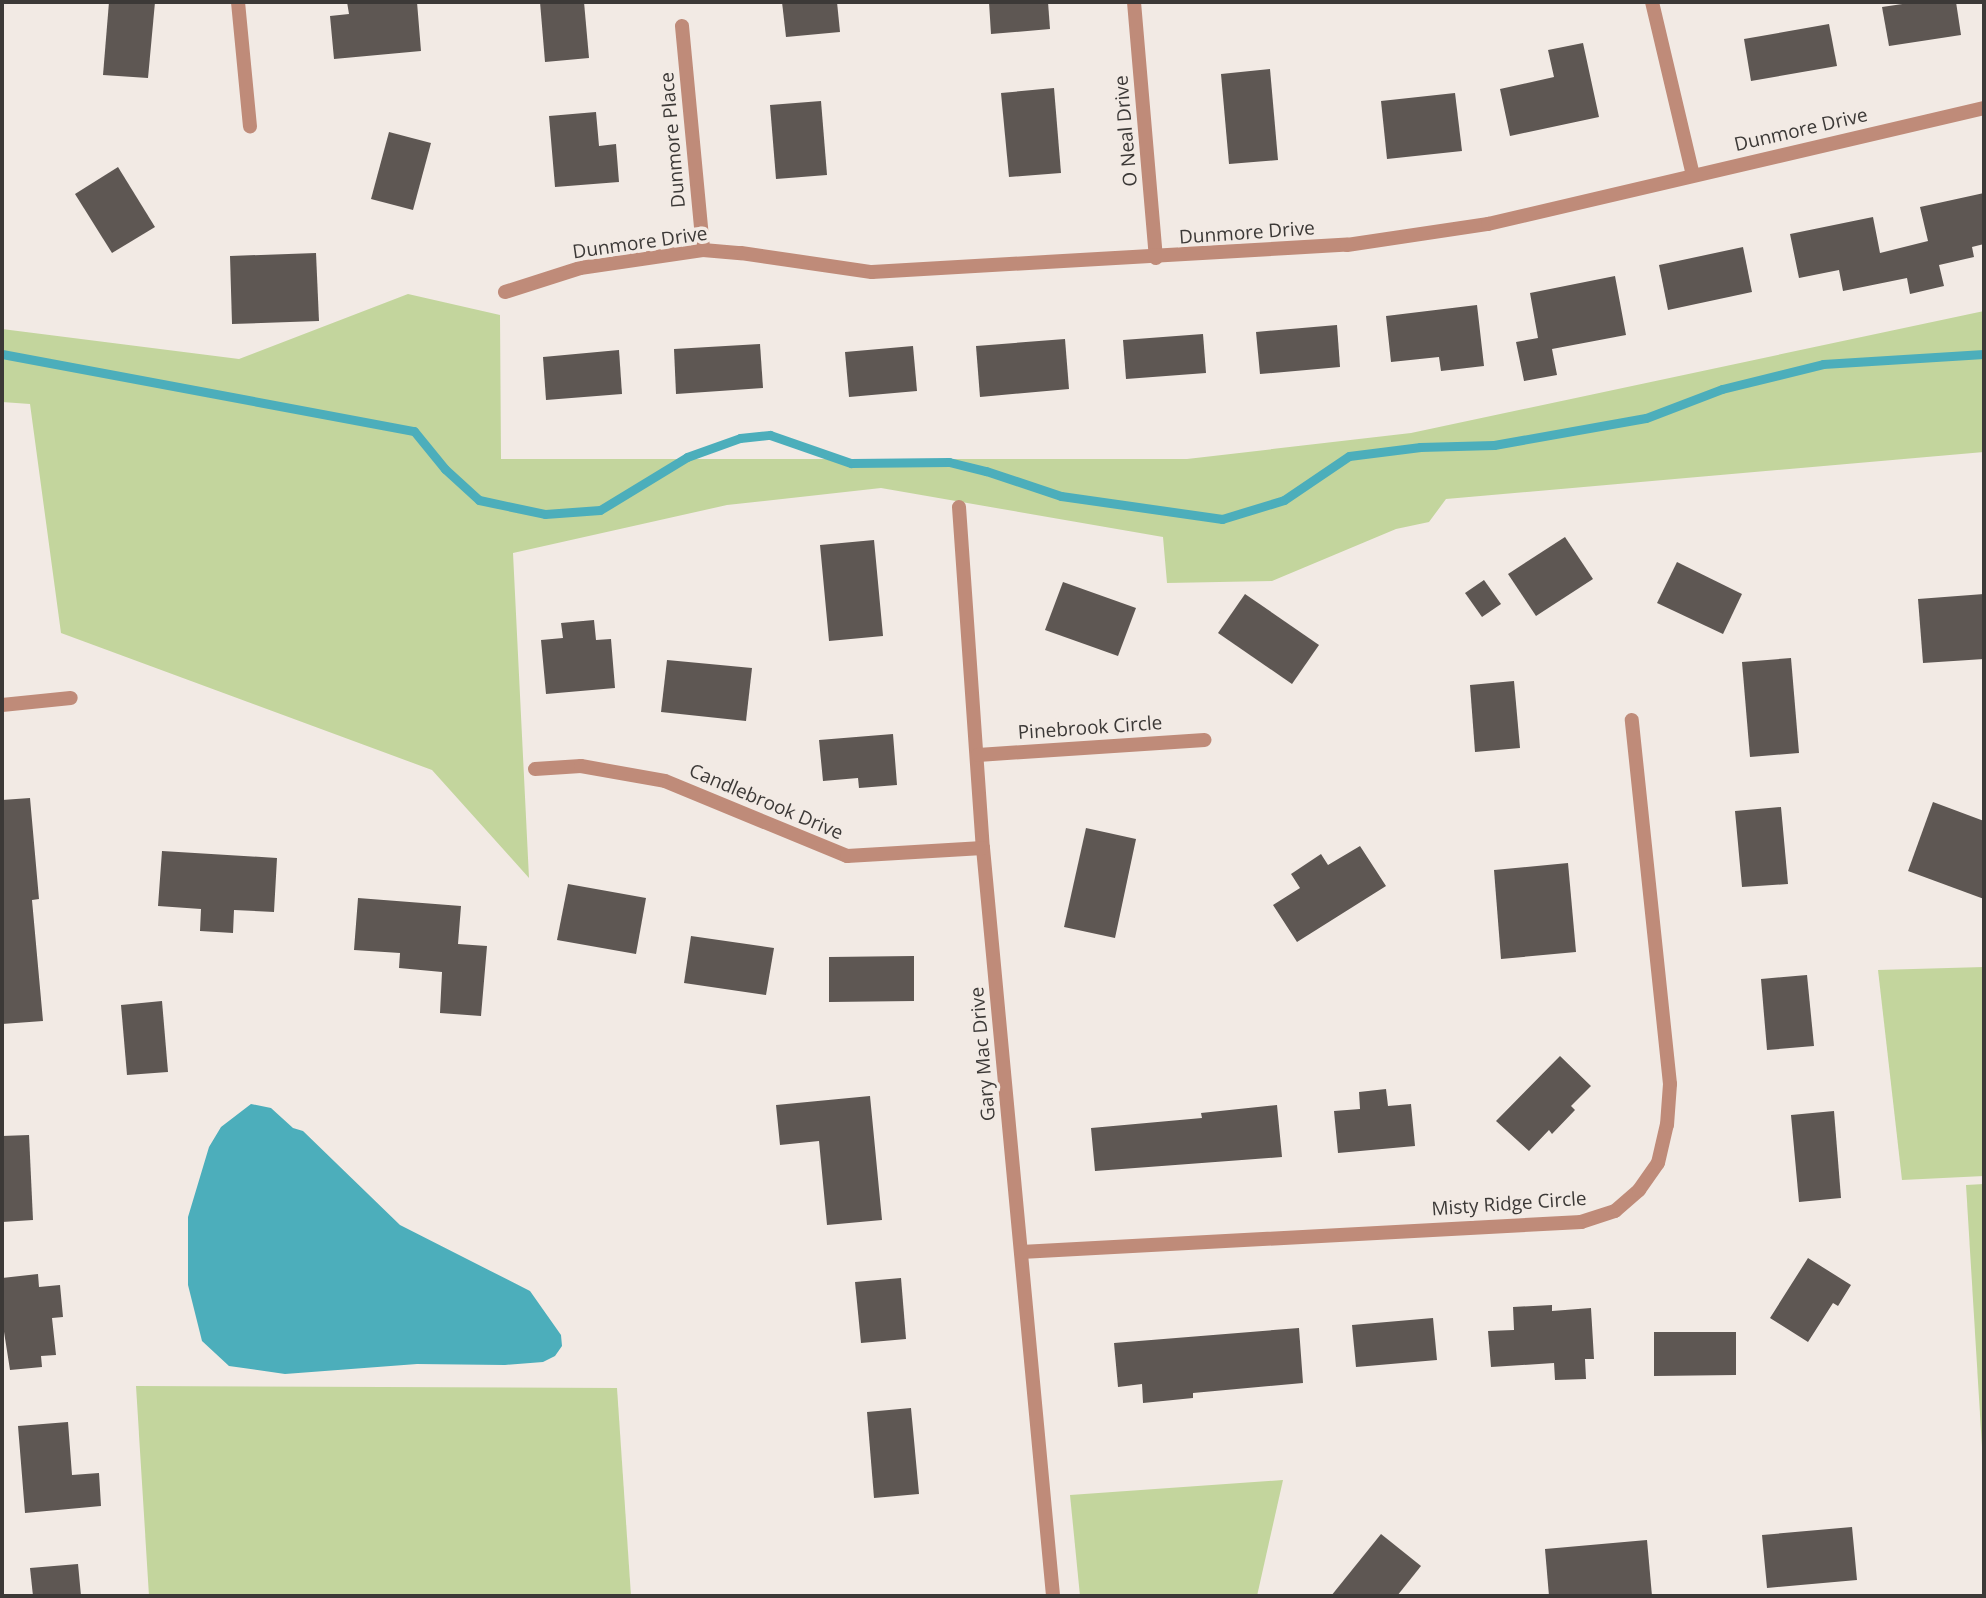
<!DOCTYPE html>
<html>
<head>
<meta charset="utf-8">
<style>
  body { margin:0 }
  #map { position:relative; width:1986px; height:1598px; overflow:hidden; background:#f2eae4; font-family:"Open Sans",sans-serif }
  div>[style] { position:absolute }
  .green>* { inset:0; background:#c3d59d }
  .water>* { inset:0; background:#4caebb }
  .stream>* { height:9px; margin:-4.5px; padding:0 4.5px; transform-origin:4.5px; border-radius:4.5px; background:#4caebb }
  .building>* { inset:0; background:#5e5753 }
  .street>* { height:14px; margin:-7px; padding:0 7px; transform-origin:7px; border-radius:7px; background:#bf8b79 }
  span { translate:-50% -50%; white-space:nowrap; text-align:center; line-height:1.15; -webkit-text-stroke:7px #f2eae4; paint-order:stroke }
  .street-label { font-size:19px; color:#3c3937 }
  .frame { position:absolute; inset:0; border:4px solid #3c3937; pointer-events:none }
</style>
</head>
<body>
<div id="map">
  <div class="green">
    <i style="clip-path:polygon(408px 294px,500px 315px,501px 459px,1187px 459px,1411px 433px,1984px 311px,1984px 452px,1446px 499px,1429px 522px,1396px 529px,1272px 581px,1167px 583px,1163px 537px,881px 488px,727px 505px,513px 553px,529px 878px,432px 770px,61px 633px,30px 404px,2px 402px,2px 329px,239px 359px)"></i>
    <i style="clip-path:polygon(1984px 967px,1984px 1176px,1902px 1180px,1878px 970px)"></i>
    <i style="clip-path:polygon(1984px 1184px,1984px 1480px,1966px 1185px)"></i>
    <i style="clip-path:polygon(136px 1386px,617px 1388px,631px 1596px,149px 1596px)"></i>
    <i style="clip-path:polygon(1283px 1480px,1257px 1596px,1080px 1596px,1070px 1495px)"></i>
  </div>
  <div class="water">
    <i style="clip-path:polygon(251px 1104px,271px 1108px,293px 1128px,303px 1131px,400px 1225px,530px 1291px,561px 1335px,562px 1346px,555px 1356px,543px 1362px,505px 1365px,417px 1364px,285px 1374px,229px 1366px,202px 1341px,188px 1285px,188px 1217px,209px 1147px,221px 1127px)"></i>
  </div>
  <div class="stream">
    <i style="left:2px;top:354px;width:419px;rotate:10.6deg"></i>
    <i style="left:414px;top:431px;width:49px;rotate:50.8deg"></i>
    <i style="left:445px;top:469px;width:46px;rotate:42.4deg"></i>
    <i style="left:479px;top:500px;width:67px;rotate:12deg"></i>
    <i style="left:545px;top:514px;width:55px;rotate:-4.2deg"></i>
    <i style="left:600px;top:510px;width:102px;rotate:-31.3deg"></i>
    <i style="left:687px;top:457px;width:56px;rotate:-19.7deg"></i>
    <i style="left:740px;top:438px;width:30px;rotate:-6deg"></i>
    <i style="left:770px;top:435px;width:86px;rotate:19.1deg"></i>
    <i style="left:851px;top:463px;width:98px;rotate:-0.6deg"></i>
    <i style="left:949px;top:462px;width:38px;rotate:14deg"></i>
    <i style="left:986px;top:471px;width:79px;rotate:18.4deg"></i>
    <i style="left:1061px;top:496px;width:163px;rotate:8.1deg"></i>
    <i style="left:1222px;top:519px;width:65px;rotate:-17deg"></i>
    <i style="left:1284px;top:500px;width:78px;rotate:-34.1deg"></i>
    <i style="left:1349px;top:456px;width:72px;rotate:-7.2deg"></i>
    <i style="left:1420px;top:447px;width:74px;rotate:-1.5deg"></i>
    <i style="left:1494px;top:445px;width:154px;rotate:-10.1deg"></i>
    <i style="left:1646px;top:418px;width:81px;rotate:-20.9deg"></i>
    <i style="left:1722px;top:389px;width:104px;rotate:-13.9deg"></i>
    <i style="left:1823px;top:364px;width:161px;rotate:-3.6deg"></i>
  </div>
  <div class="building">
    <i style="clip-path:polygon(109px 2px,155px 2px,148px 78px,103px 75px)"></i>
    <i style="clip-path:polygon(347px 2px,417px 2px,421px 51px,334px 59px,330px 16px,349px 14px)"></i>
    <i style="clip-path:polygon(540px 2px,584px 2px,589px 58px,545px 62px)"></i>
    <i style="clip-path:polygon(782px 2px,837px 2px,840px 32px,786px 37px)"></i>
    <i style="clip-path:polygon(989px 2px,1048px 2px,1050px 29px,991px 34px)"></i>
    <i style="clip-path:polygon(1916px 2px,1956px 2px,1961px 35px,1889px 46px,1882px 7px)"></i>
    <i style="clip-path:polygon(1829px 24px,1837px 66px,1751px 81px,1744px 39px)"></i>
    <i style="clip-path:polygon(1583px 43px,1599px 117px,1510px 136px,1500px 89px,1554px 77px,1548px 50px)"></i>
    <i style="clip-path:polygon(1270px 69px,1278px 160px,1229px 164px,1221px 74px)"></i>
    <i style="clip-path:polygon(1054px 88px,1061px 173px,1009px 177px,1001px 93px)"></i>
    <i style="clip-path:polygon(1455px 93px,1462px 151px,1387px 159px,1381px 101px)"></i>
    <i style="clip-path:polygon(821px 101px,827px 175px,776px 179px,770px 105px)"></i>
    <i style="clip-path:polygon(596px 112px,599px 146px,616px 144px,619px 182px,555px 187px,549px 116px)"></i>
    <i style="clip-path:polygon(389px 132px,431px 143px,413px 210px,371px 199px)"></i>
    <i style="clip-path:polygon(118px 167px,155px 227px,112px 253px,75px 194px)"></i>
    <i style="clip-path:polygon(1984px 193px,1984px 244px,1972px 247px,1974px 257px,1939px 265px,1944px 286px,1910px 294px,1907px 278px,1843px 291px,1839px 270px,1799px 278px,1790px 234px,1873px 217px,1880px 253px,1928px 241px,1920px 207px)"></i>
    <i style="clip-path:polygon(1743px 247px,1752px 292px,1668px 310px,1659px 265px)"></i>
    <i style="clip-path:polygon(316px 253px,319px 321px,232px 324px,230px 256px)"></i>
    <i style="clip-path:polygon(1615px 276px,1626px 335px,1552px 349px,1557px 375px,1524px 381px,1516px 342px,1538px 338px,1530px 293px)"></i>
    <i style="clip-path:polygon(1477px 305px,1484px 366px,1441px 371px,1439px 357px,1391px 362px,1386px 316px)"></i>
    <i style="clip-path:polygon(1337px 325px,1340px 367px,1260px 374px,1256px 332px)"></i>
    <i style="clip-path:polygon(1203px 334px,1206px 373px,1126px 379px,1123px 340px)"></i>
    <i style="clip-path:polygon(1065px 339px,1069px 389px,980px 397px,976px 346px)"></i>
    <i style="clip-path:polygon(760px 344px,763px 388px,676px 394px,674px 349px)"></i>
    <i style="clip-path:polygon(913px 346px,917px 391px,849px 397px,845px 352px)"></i>
    <i style="clip-path:polygon(619px 350px,622px 394px,546px 400px,543px 357px)"></i>
    <i style="clip-path:polygon(1565px 537px,1593px 579px,1536px 616px,1508px 574px)"></i>
    <i style="clip-path:polygon(874px 540px,883px 636px,829px 641px,820px 545px)"></i>
    <i style="clip-path:polygon(1677px 562px,1742px 594px,1723px 634px,1657px 603px)"></i>
    <i style="clip-path:polygon(1484px 580px,1501px 604px,1482px 617px,1465px 593px)"></i>
    <i style="clip-path:polygon(1063px 582px,1136px 608px,1118px 656px,1045px 630px)"></i>
    <i style="clip-path:polygon(1245px 594px,1319px 645px,1292px 684px,1218px 633px)"></i>
    <i style="clip-path:polygon(1984px 594px,1984px 659px,1923px 663px,1918px 599px)"></i>
    <i style="clip-path:polygon(594px 620px,596px 640px,611px 639px,615px 688px,546px 694px,541px 640px,563px 638px,561px 623px)"></i>
    <i style="clip-path:polygon(1791px 658px,1799px 753px,1750px 757px,1742px 662px)"></i>
    <i style="clip-path:polygon(667px 660px,752px 668px,746px 721px,661px 712px)"></i>
    <i style="clip-path:polygon(1514px 681px,1520px 748px,1475px 752px,1470px 685px)"></i>
    <i style="clip-path:polygon(893px 734px,897px 785px,859px 788px,858px 778px,823px 781px,819px 740px)"></i>
    <i style="clip-path:polygon(30px 798px,39px 899px,32px 900px,43px 1021px,2px 1024px,2px 800px)"></i>
    <i style="clip-path:polygon(1933px 802px,1984px 821px,1984px 899px,1908px 871px)"></i>
    <i style="clip-path:polygon(1781px 807px,1788px 884px,1742px 887px,1735px 811px)"></i>
    <i style="clip-path:polygon(1086px 828px,1136px 839px,1115px 938px,1064px 927px)"></i>
    <i style="clip-path:polygon(1360px 846px,1386px 886px,1297px 942px,1273px 905px,1300px 888px,1291px 874px,1321px 854px,1328px 865px)"></i>
    <i style="clip-path:polygon(162px 851px,277px 858px,274px 912px,234px 910px,233px 933px,200px 931px,201px 909px,158px 906px)"></i>
    <i style="clip-path:polygon(1568px 863px,1576px 952px,1501px 959px,1494px 870px)"></i>
    <i style="clip-path:polygon(568px 884px,646px 898px,636px 954px,557px 940px)"></i>
    <i style="clip-path:polygon(358px 898px,461px 906px,458px 944px,487px 946px,481px 1016px,440px 1013px,442px 972px,399px 968px,400px 953px,354px 950px)"></i>
    <i style="clip-path:polygon(691px 936px,774px 948px,766px 995px,684px 983px)"></i>
    <i style="clip-path:polygon(914px 956px,914px 1001px,829px 1002px,829px 957px)"></i>
    <i style="clip-path:polygon(1807px 975px,1814px 1046px,1767px 1050px,1761px 979px)"></i>
    <i style="clip-path:polygon(162px 1001px,168px 1072px,127px 1075px,121px 1005px)"></i>
    <i style="clip-path:polygon(1560px 1056px,1591px 1086px,1571px 1106px,1575px 1110px,1552px 1134px,1549px 1130px,1529px 1151px,1496px 1121px)"></i>
    <i style="clip-path:polygon(1386px 1089px,1388px 1106px,1411px 1104px,1415px 1146px,1338px 1153px,1334px 1111px,1360px 1109px,1359px 1092px)"></i>
    <i style="clip-path:polygon(870px 1096px,882px 1220px,827px 1225px,819px 1141px,780px 1145px,776px 1105px)"></i>
    <i style="clip-path:polygon(1277px 1105px,1282px 1157px,1095px 1171px,1091px 1128px,1202px 1118px,1201px 1113px)"></i>
    <i style="clip-path:polygon(1834px 1111px,1841px 1198px,1799px 1202px,1791px 1115px)"></i>
    <i style="clip-path:polygon(29px 1135px,33px 1220px,2px 1222px,2px 1136px)"></i>
    <i style="clip-path:polygon(1808px 1258px,1851px 1285px,1838px 1306px,1833px 1303px,1808px 1342px,1770px 1318px)"></i>
    <i style="clip-path:polygon(38px 1274px,39px 1287px,60px 1285px,63px 1317px,52px 1318px,56px 1355px,41px 1356px,42px 1367px,10px 1370px,2px 1319px,2px 1278px)"></i>
    <i style="clip-path:polygon(901px 1278px,906px 1339px,861px 1343px,855px 1282px)"></i>
    <i style="clip-path:polygon(1552px 1305px,1552px 1311px,1591px 1308px,1594px 1359px,1585px 1359px,1586px 1379px,1555px 1380px,1554px 1363px,1491px 1367px,1488px 1331px,1514px 1330px,1513px 1307px)"></i>
    <i style="clip-path:polygon(1433px 1318px,1437px 1360px,1356px 1367px,1352px 1325px)"></i>
    <i style="clip-path:polygon(1299px 1328px,1303px 1383px,1193px 1393px,1193px 1398px,1143px 1403px,1142px 1384px,1118px 1387px,1114px 1343px)"></i>
    <i style="clip-path:polygon(1654px 1332px,1736px 1332px,1736px 1375px,1654px 1376px)"></i>
    <i style="clip-path:polygon(911px 1408px,919px 1494px,874px 1498px,867px 1412px)"></i>
    <i style="clip-path:polygon(68px 1422px,72px 1475px,99px 1473px,101px 1506px,25px 1513px,18px 1426px)"></i>
    <i style="clip-path:polygon(1852px 1527px,1857px 1580px,1767px 1588px,1762px 1535px)"></i>
    <i style="clip-path:polygon(1381px 1534px,1421px 1566px,1397px 1596px,1331px 1596px)"></i>
    <i style="clip-path:polygon(1647px 1540px,1652px 1596px,1549px 1596px,1545px 1549px)"></i>
    <i style="clip-path:polygon(78px 1564px,81px 1596px,33px 1596px,30px 1568px)"></i>
  </div>
  <div class="street">
    <i style="left:238px;top:2px;width:125px;rotate:84.5deg"></i>
    <i style="left:1134px;top:2px;width:257px;rotate:85.1deg"></i>
    <i style="left:1652px;top:2px;width:178px;rotate:76.7deg"></i>
    <i style="left:682px;top:26px;width:225px;rotate:84.6deg"></i>
    <i style="left:505px;top:292px;width:79px;rotate:-17.7deg"></i>
    <i style="left:580px;top:268px;width:124px;rotate:-8.3deg"></i>
    <i style="left:703px;top:250px;width:38px;rotate:5deg"></i>
    <i style="left:741px;top:253px;width:132px;rotate:8.3deg"></i>
    <i style="left:872px;top:272px;width:476px;rotate:-3.3deg"></i>
    <i style="left:1347px;top:245px;width:143px;rotate:-8.5deg"></i>
    <i style="left:1488px;top:224px;width:509px;rotate:-13.16deg"></i>
    <i style="left:959px;top:507px;width:342px;rotate:86deg"></i>
    <i style="left:983px;top:848px;width:751px;rotate:84.65deg"></i>
    <i style="left:2px;top:705px;width:69px;rotate:-5.8deg"></i>
    <i style="left:978px;top:755px;width:227px;rotate:-3.8deg"></i>
    <i style="left:535px;top:769px;width:46px;rotate:-3.7deg"></i>
    <i style="left:581px;top:766px;width:85px;rotate:10.1deg"></i>
    <i style="left:665px;top:781px;width:197px;rotate:22.4deg"></i>
    <i style="left:847px;top:856px;width:136px;rotate:-3.4deg"></i>
    <i style="left:1021px;top:1252px;width:561px;rotate:-3.07deg"></i>
    <i style="left:1581px;top:1222px;width:36px;rotate:-18deg"></i>
    <i style="left:1615px;top:1211px;width:32px;rotate:-41deg"></i>
    <i style="left:1639px;top:1190px;width:33px;rotate:-55deg"></i>
    <i style="left:1658px;top:1163px;width:39px;rotate:-77deg"></i>
    <i style="left:1667px;top:1125px;width:41px;rotate:-85.8deg"></i>
    <i style="left:1670px;top:1084px;width:366px;rotate:-96deg"></i>
  </div>
  <div class="street-label">
    <span style="left:1801px;top:130px;rotate:-13deg">Dunmore Drive</span>
    <span style="left:1126px;top:131px;rotate:-95deg">O Neal Drive</span>
    <span style="left:673px;top:140px;rotate:-95deg">Dunmore Place</span>
    <span style="left:1247px;top:233px;rotate:-4deg">Dunmore Drive</span>
    <span style="left:640px;top:243px;rotate:-8deg">Dunmore Drive</span>
    <span style="left:1090px;top:728px;rotate:-4deg">Pinebrook Circle</span>
    <span style="left:766px;top:802px;rotate:23deg">Candlebrook Drive</span>
    <span style="left:983px;top:1054px;rotate:-95deg">Gary Mac Drive</span>
    <span style="left:1509px;top:1204px;rotate:-4deg">Misty Ridge Circle</span>
  </div>
  <div class="frame"></div>
</div>
</body>
</html>
